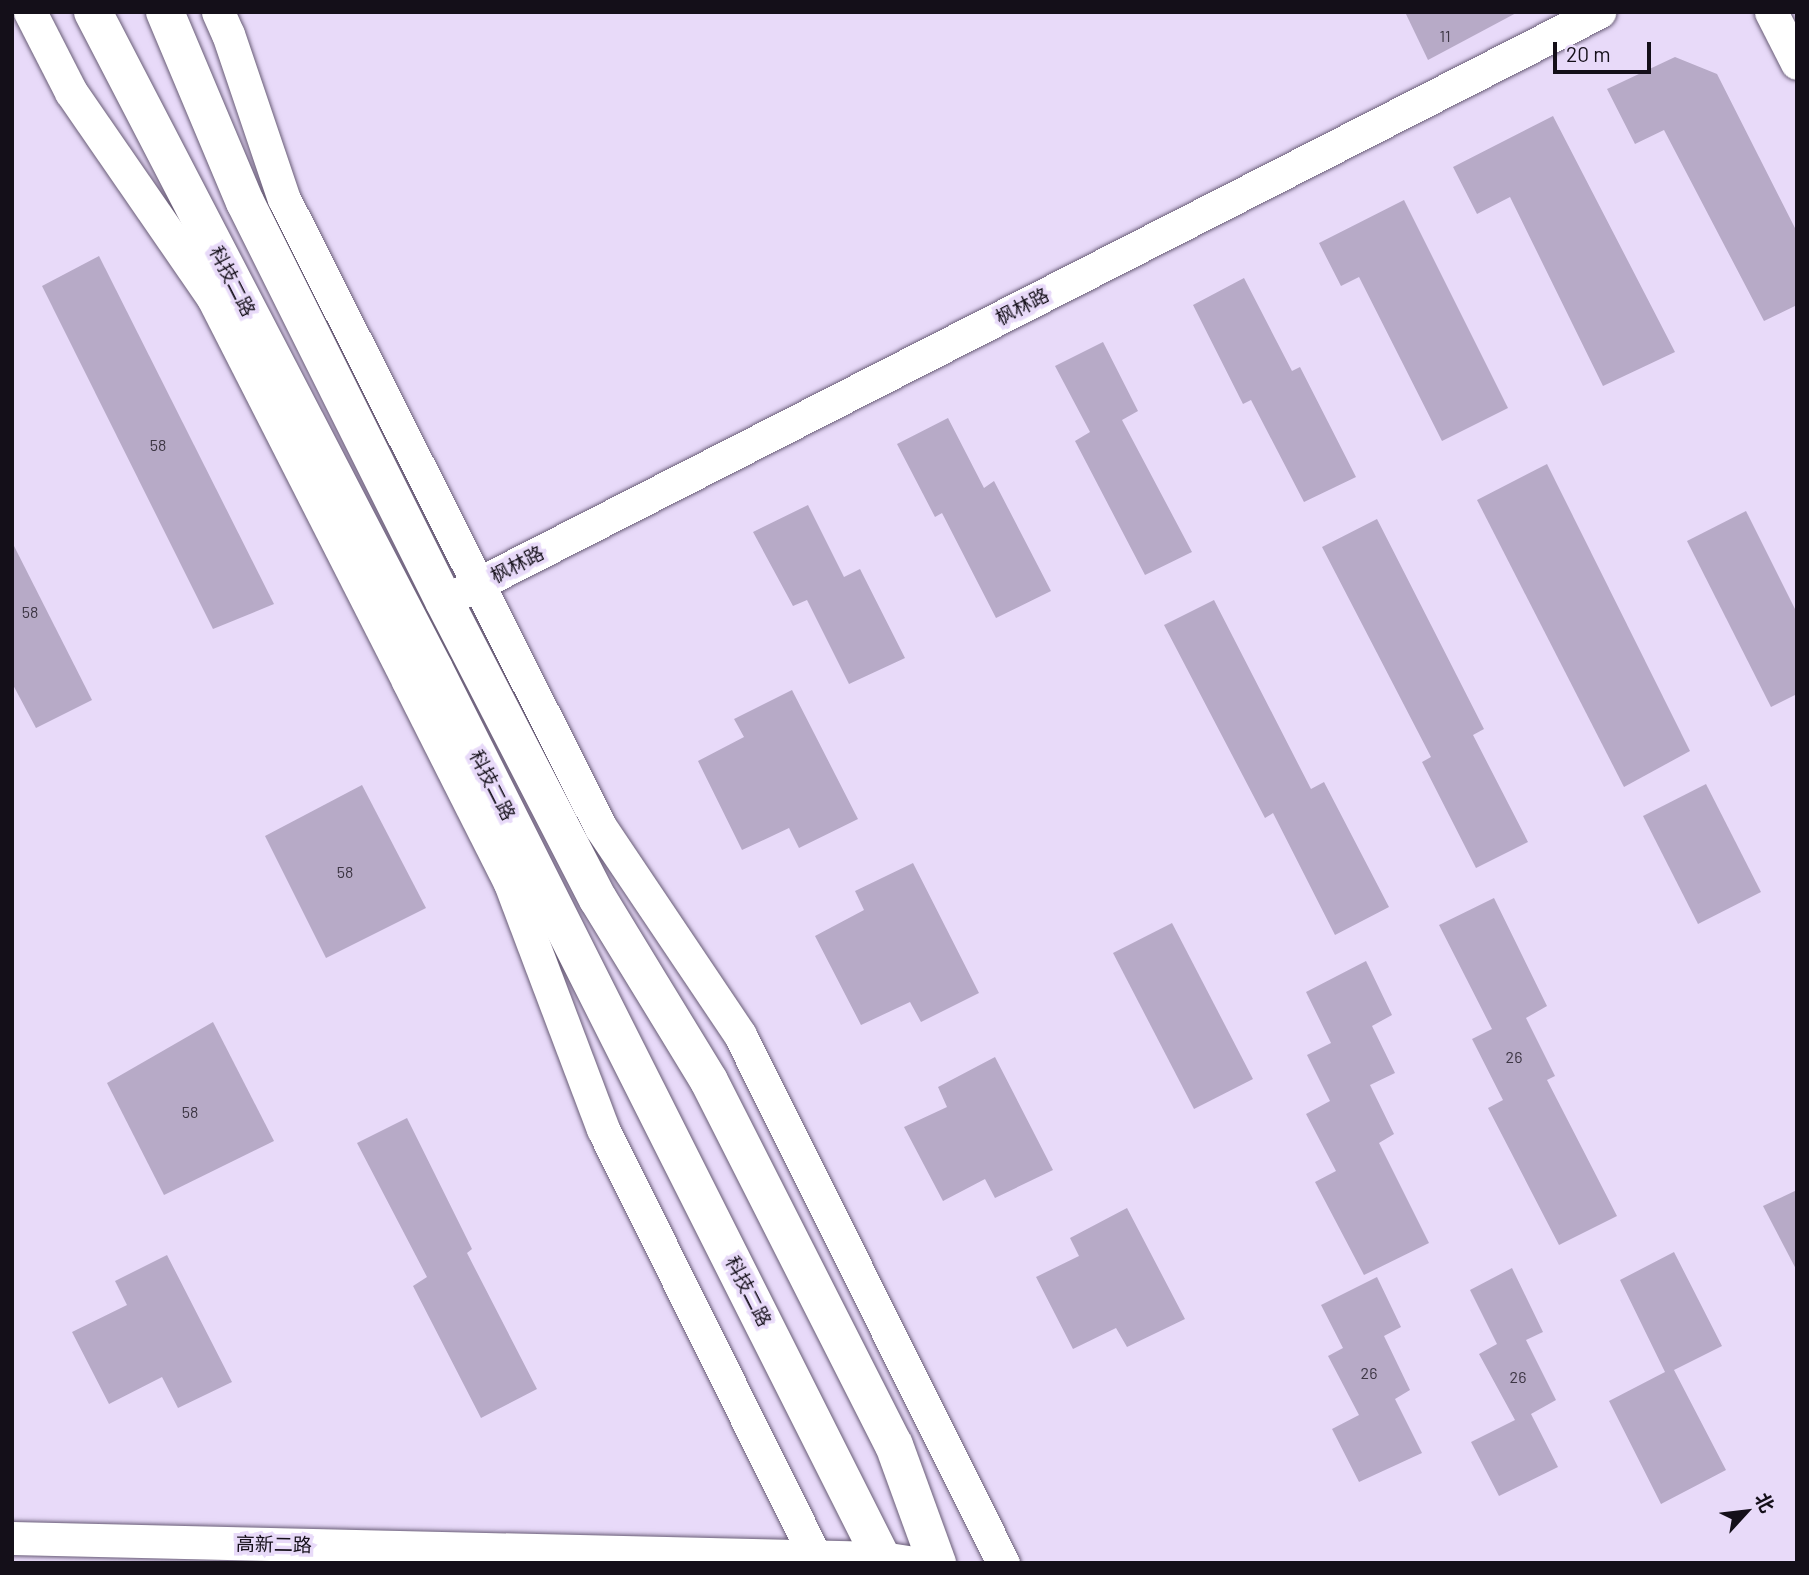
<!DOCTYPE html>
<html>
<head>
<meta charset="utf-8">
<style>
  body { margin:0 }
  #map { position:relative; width:1809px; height:1575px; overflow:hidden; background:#e8daf9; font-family:Barlow,"Noto Sans SC",sans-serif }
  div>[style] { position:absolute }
  .building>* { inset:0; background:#b7aac7 }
  .roads { filter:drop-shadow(0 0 2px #685c76) drop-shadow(0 0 2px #685c76) }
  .tertiary>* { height:33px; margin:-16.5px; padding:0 16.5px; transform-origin:16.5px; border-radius:16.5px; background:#fff }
  .secondary>* { height:38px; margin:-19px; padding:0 19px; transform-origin:19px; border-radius:19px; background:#fff }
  span { translate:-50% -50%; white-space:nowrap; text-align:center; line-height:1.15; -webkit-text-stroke:7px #e8daf9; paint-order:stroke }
  .number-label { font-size:16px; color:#3d3644 }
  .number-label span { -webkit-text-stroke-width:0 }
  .street-label { font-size:19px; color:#140f19 }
  .frame { position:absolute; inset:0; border:14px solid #140f19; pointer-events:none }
  .north { position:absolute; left:1711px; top:1477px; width:70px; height:70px; -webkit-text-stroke:5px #e8daf9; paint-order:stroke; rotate:63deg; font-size:19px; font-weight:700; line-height:28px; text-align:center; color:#140f19 }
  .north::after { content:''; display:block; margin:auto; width:24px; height:32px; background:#140f19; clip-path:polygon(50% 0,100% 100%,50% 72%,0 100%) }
  .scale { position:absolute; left:1553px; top:42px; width:98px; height:32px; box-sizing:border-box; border:4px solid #140f19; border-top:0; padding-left:9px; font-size:21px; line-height:24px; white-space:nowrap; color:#140f19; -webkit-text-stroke:5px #e8daf9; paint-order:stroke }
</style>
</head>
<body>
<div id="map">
  <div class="building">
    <i style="clip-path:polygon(1405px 12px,1518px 12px,1428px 60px)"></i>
    <i style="clip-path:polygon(1675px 57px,1717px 74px,1797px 232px,1797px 305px,1764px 321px,1664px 130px,1635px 144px,1607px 89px)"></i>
    <i style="clip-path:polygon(1553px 116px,1675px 352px,1603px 386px,1510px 197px,1477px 214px,1453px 167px)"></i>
    <i style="clip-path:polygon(1404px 200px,1508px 408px,1442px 441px,1359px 277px,1341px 286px,1319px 243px)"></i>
    <i style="clip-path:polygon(99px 256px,274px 604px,213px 629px,42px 286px)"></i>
    <i style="clip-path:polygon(1244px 278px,1292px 371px,1300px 367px,1356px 477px,1304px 502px,1251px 400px,1243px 404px,1193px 305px)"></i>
    <i style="clip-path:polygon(1103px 342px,1138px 411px,1122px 420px,1192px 552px,1145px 575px,1075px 441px,1090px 432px,1055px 366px)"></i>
    <i style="clip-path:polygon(948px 418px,984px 488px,994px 481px,1051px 591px,996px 618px,942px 513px,935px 517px,897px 444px)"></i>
    <i style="clip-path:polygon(1547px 464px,1690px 751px,1624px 787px,1477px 500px)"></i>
    <i style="clip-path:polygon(808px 505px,844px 577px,860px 569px,905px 658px,849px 684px,807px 600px,793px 606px,753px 532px)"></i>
    <i style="clip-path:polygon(1746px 511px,1797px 613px,1797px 694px,1771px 707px,1687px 541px)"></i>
    <i style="clip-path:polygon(1377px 519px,1484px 729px,1473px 735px,1528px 842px,1476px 868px,1422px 762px,1431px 757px,1322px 547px)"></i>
    <i style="clip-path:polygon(12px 542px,92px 700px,36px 728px,12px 683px)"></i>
    <i style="clip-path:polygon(1214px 600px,1311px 789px,1324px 782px,1389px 907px,1335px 935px,1273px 813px,1265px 818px,1164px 625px)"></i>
    <i style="clip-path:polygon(792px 690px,858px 819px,799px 848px,789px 828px,742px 850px,698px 761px,744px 737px,734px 719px)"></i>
    <i style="clip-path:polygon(1706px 784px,1761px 892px,1698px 924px,1643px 816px)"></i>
    <i style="clip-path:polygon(362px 785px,426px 908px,326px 958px,265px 836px)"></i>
    <i style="clip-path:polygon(913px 863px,979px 993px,921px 1022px,910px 1002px,861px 1025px,815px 936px,864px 910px,855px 891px)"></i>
    <i style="clip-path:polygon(1494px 898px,1547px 1006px,1526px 1018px,1555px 1076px,1547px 1080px,1617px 1216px,1559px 1245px,1488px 1108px,1503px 1100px,1472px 1039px,1492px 1029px,1439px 925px)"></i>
    <i style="clip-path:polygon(1172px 923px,1253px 1079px,1194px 1109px,1113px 953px)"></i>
    <i style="clip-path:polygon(1366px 961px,1392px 1015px,1372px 1026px,1395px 1073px,1370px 1085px,1394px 1134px,1379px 1143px,1429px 1243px,1364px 1275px,1315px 1182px,1336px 1171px,1306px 1114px,1330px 1101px,1307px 1055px,1331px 1043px,1306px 992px)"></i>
    <i style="clip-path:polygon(213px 1022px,274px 1141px,164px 1195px,107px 1083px)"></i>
    <i style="clip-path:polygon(995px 1057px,1053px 1170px,995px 1198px,985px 1179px,943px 1201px,904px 1127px,947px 1107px,938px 1087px)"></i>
    <i style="clip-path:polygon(407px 1118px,472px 1249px,467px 1253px,537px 1389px,481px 1418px,413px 1286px,427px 1277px,357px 1143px)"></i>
    <i style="clip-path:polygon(1797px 1190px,1797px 1271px,1763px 1206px)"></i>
    <i style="clip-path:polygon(1127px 1208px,1185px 1319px,1127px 1347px,1116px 1328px,1073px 1349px,1036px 1277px,1079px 1256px,1070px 1238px)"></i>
    <i style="clip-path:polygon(1674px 1252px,1722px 1346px,1674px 1370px,1726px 1470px,1661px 1504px,1609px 1401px,1665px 1372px,1620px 1280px)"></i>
    <i style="clip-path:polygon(167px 1255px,232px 1382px,178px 1408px,162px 1377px,109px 1404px,72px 1332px,127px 1305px,115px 1281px)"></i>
    <i style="clip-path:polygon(1512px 1268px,1543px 1332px,1526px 1340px,1556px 1400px,1531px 1414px,1558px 1467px,1499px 1496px,1471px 1442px,1515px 1420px,1479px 1354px,1497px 1344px,1470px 1290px)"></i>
    <i style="clip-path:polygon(1377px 1277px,1401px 1327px,1384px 1336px,1410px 1390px,1395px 1399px,1422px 1453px,1359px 1482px,1332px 1429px,1359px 1415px,1328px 1356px,1343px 1348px,1321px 1305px)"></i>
  </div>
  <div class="roads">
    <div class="tertiary">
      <i style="left:30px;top:12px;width:90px;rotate:62.9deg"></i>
      <i style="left:71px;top:92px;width:250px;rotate:55.4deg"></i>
      <i style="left:213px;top:298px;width:430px;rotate:63deg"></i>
      <i style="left:408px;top:681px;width:226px;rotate:63.2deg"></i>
      <i style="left:510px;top:883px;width:263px;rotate:69.3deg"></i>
      <i style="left:603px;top:1129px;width:484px;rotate:63.6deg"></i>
      <i style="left:218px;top:12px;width:24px;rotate:66deg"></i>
      <i style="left:228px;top:34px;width:174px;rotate:71.3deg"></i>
      <i style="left:284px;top:199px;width:704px;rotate:63.25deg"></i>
      <i style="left:601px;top:828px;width:249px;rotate:56.1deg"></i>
      <i style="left:740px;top:1035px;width:590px;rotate:63.52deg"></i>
      <i style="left:1771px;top:12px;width:57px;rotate:63deg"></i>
      <i style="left:460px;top:593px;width:1279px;rotate:-27.03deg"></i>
      <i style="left:12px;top:1538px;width:870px;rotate:1.32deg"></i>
      <i style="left:882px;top:1558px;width:31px;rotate:9deg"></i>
    </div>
    <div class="secondary">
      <i style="left:93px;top:12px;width:740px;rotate:62.57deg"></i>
      <i style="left:434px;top:669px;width:1001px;rotate:63.28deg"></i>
      <i style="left:165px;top:12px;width:206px;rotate:67.2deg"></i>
      <i style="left:245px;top:202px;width:446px;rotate:63.5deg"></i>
      <i style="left:444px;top:601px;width:335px;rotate:62.7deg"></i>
      <i style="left:598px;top:899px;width:213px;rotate:58.6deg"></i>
      <i style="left:709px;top:1081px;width:408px;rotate:63.1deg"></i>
      <i style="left:894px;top:1445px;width:126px;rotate:70deg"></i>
    </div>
  </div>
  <div class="number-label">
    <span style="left:1445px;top:36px">11</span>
    <span style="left:158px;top:445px">58</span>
    <span style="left:30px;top:612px">58</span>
    <span style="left:345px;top:872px">58</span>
    <span style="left:1514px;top:1057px">26</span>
    <span style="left:190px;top:1112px">58</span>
    <span style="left:1369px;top:1373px">26</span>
    <span style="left:1518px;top:1377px">26</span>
  </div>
  <div class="street-label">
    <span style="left:233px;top:281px;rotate:63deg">科技二路</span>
    <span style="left:1022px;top:306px;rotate:-27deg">枫林路</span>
    <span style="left:517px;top:564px;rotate:-27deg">枫林路</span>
    <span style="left:493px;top:785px;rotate:63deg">科技二路</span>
    <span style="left:749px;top:1291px;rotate:63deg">科技二路</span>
    <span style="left:274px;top:1544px;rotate:1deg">高新二路</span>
  </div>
  <div class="frame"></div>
  <div class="north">北</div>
  <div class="scale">20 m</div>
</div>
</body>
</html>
